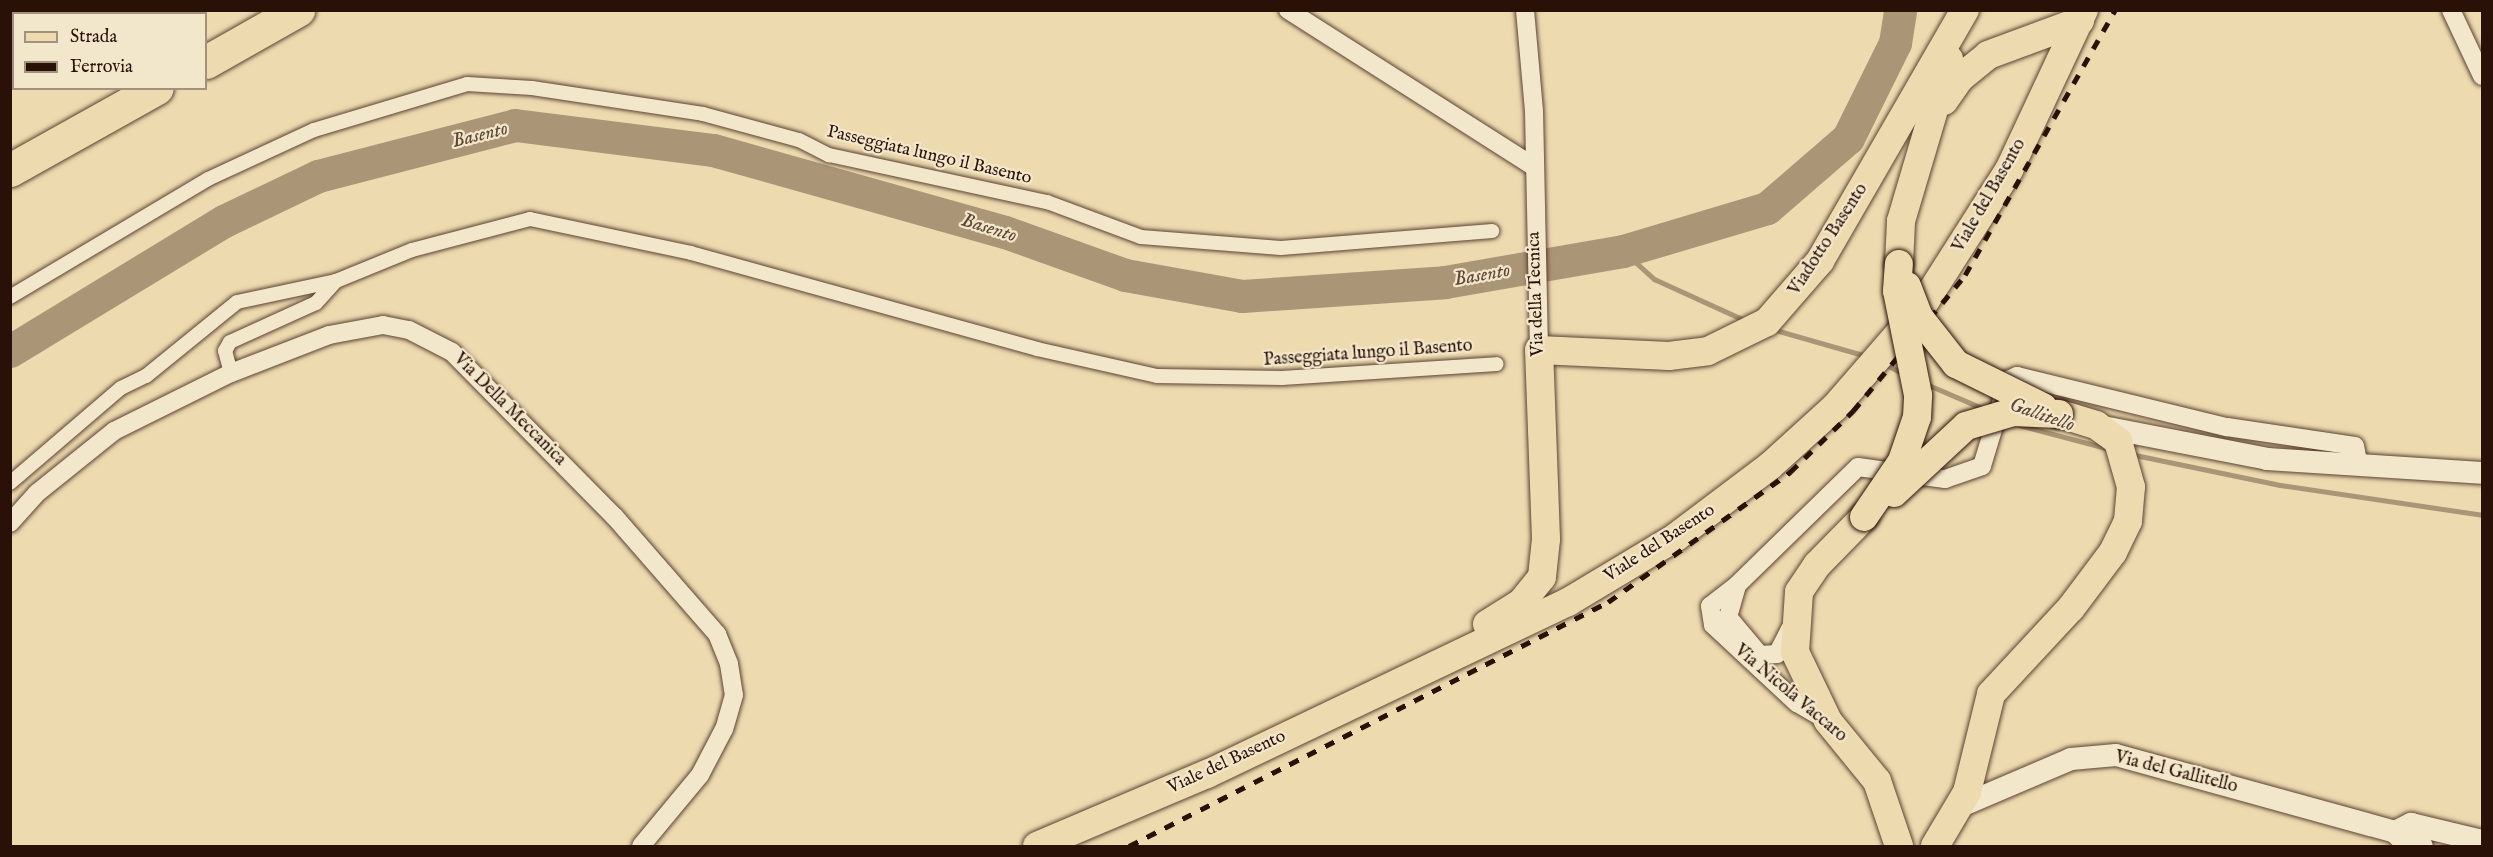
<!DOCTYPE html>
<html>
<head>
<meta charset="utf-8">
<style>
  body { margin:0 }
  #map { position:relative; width:2493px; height:857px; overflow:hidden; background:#eddaaf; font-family:"IM FELL English",serif }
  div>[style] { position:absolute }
  .stream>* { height:5px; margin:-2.5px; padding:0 2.5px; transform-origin:2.5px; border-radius:2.5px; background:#aa9676 }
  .river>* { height:33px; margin:-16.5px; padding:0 16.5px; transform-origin:16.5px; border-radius:16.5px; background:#aa9676 }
  .roads { filter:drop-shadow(0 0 2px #5a4332) drop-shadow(0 0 2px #5a4332) }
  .pedestrian>* { height:14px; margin:-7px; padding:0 7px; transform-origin:7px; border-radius:7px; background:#f3e7cb }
  .minor>* { height:18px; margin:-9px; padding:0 9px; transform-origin:9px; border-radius:9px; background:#f3e7cb }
  .tertiary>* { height:22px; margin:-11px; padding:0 11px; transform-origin:11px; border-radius:11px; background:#f3e7cb }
  .primary>* { height:28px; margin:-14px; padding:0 14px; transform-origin:14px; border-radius:14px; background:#eddaaf }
  .motorway>* { height:33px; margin:-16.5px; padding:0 16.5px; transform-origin:16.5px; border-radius:16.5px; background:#eddaaf }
  .rail>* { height:4.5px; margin-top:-2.25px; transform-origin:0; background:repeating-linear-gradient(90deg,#291108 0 10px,transparent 0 20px) }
  .bridges { filter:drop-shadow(0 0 2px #291108) drop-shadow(0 0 2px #291108) }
  .primary-bridge>* { height:28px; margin:-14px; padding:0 14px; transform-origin:14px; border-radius:14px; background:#eddaaf }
  span { translate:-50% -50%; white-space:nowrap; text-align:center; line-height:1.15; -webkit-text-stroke:4.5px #f3e7cb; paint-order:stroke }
  .street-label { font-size:18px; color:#291108 }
  .water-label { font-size:20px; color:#5d4634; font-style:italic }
  .frame { position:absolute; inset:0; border:12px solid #291108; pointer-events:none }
  .legend { position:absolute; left:12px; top:12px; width:195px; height:78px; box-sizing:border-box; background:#f3e7cb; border:2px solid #a2917d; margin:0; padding:8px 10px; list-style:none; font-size:18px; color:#291108 }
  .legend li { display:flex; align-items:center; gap:12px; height:30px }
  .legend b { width:30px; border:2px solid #a2917d }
</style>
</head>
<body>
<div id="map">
  <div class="stream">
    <i style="left:1623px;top:251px;width:42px;rotate:42.1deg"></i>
    <i style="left:1654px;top:279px;width:101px;rotate:24.5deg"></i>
    <i style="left:1772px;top:329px;width:98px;rotate:16deg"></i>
    <i style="left:1883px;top:363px;width:24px;rotate:28deg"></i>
    <i style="left:1926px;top:384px;width:63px;rotate:23.3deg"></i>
    <i style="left:2019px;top:425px;width:93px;rotate:14.9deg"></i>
    <i style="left:2130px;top:454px;width:153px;rotate:11.7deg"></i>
    <i style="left:2280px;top:485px;width:204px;rotate:8.4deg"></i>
  </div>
  <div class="river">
    <i style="left:10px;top:351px;width:250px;rotate:-31.3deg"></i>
    <i style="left:224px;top:221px;width:104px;rotate:-25.6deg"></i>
    <i style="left:318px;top:176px;width:203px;rotate:-14.5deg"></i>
    <i style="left:515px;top:125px;width:200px;rotate:7.2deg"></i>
    <i style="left:713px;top:150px;width:303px;rotate:15.7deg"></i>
    <i style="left:1005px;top:232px;width:127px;rotate:19.7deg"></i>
    <i style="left:1125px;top:275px;width:119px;rotate:10.2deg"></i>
    <i style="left:1242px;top:296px;width:203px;rotate:-3.9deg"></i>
    <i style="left:1445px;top:282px;width:181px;rotate:-9.9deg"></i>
    <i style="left:1623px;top:251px;width:150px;rotate:-16.6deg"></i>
    <i style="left:1767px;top:208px;width:107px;rotate:-40.8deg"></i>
    <i style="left:1848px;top:138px;width:106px;rotate:-63.7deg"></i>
    <i style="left:1895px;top:43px;width:33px;rotate:-81deg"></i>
  </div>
  <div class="roads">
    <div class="pedestrian">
      <i style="left:10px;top:297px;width:230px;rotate:-30.8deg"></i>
      <i style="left:208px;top:179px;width:117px;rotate:-24.8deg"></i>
      <i style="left:314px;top:130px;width:160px;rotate:-16.7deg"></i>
      <i style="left:467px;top:84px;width:65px;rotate:3.5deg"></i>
      <i style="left:532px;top:88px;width:173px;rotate:8.6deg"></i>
      <i style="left:703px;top:114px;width:99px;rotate:15.2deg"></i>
      <i style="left:799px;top:140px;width:34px;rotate:27deg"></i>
      <i style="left:829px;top:155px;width:223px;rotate:12.2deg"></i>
      <i style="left:1047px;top:202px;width:100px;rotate:20.4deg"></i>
      <i style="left:1141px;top:237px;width:140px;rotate:4.5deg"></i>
      <i style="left:1281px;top:248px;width:212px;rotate:-4.6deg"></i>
      <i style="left:231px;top:373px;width:23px;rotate:-105deg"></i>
      <i style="left:225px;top:351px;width:10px;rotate:-61deg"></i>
      <i style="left:230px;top:342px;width:94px;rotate:-24.4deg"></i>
      <i style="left:316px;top:303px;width:30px;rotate:-48deg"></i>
      <i style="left:10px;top:483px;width:146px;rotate:-40.6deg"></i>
      <i style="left:121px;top:388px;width:28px;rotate:-26deg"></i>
      <i style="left:146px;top:376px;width:117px;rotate:-39.1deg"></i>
      <i style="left:237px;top:302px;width:101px;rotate:-12deg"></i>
      <i style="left:336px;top:281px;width:82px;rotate:-22.2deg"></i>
      <i style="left:412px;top:250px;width:122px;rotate:-14.7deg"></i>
      <i style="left:530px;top:219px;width:165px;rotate:11.9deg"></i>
      <i style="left:691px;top:253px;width:359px;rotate:15.5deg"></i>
      <i style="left:1037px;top:349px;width:123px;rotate:12.7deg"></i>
      <i style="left:1157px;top:376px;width:125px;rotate:0.9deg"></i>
      <i style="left:1282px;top:378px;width:215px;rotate:-3.7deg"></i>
    </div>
    <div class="minor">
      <i style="left:1288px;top:10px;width:292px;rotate:32.5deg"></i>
      <i style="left:1525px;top:10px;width:101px;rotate:84.9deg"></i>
      <i style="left:1534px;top:111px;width:239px;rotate:88.8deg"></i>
      <i style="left:2451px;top:10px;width:73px;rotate:64.8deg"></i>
      <i style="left:10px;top:523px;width:40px;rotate:-48deg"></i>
      <i style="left:37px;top:493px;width:99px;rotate:-38.8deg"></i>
      <i style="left:114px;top:431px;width:131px;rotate:-26.4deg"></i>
      <i style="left:231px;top:373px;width:105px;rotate:-21.2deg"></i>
      <i style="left:329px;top:335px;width:55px;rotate:-10.5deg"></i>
      <i style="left:383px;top:325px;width:26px;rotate:11deg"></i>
      <i style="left:409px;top:330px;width:48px;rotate:27.1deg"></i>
      <i style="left:452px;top:352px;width:231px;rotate:45.4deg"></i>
      <i style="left:614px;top:516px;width:157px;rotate:48.9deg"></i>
      <i style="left:717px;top:634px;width:32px;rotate:68deg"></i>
      <i style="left:729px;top:664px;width:31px;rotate:81deg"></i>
      <i style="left:734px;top:695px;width:35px;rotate:106deg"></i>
      <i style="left:724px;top:729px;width:52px;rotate:117.6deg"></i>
      <i style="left:700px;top:775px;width:92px;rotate:129.7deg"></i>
      <i style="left:1737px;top:585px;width:34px;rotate:142deg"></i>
      <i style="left:1710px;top:606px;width:19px;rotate:81deg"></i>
      <i style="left:1713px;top:625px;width:115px;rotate:42.9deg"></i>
      <i style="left:1797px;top:703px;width:34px;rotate:30deg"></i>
      <i style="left:1790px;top:629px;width:28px;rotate:117deg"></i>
      <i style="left:1777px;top:654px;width:17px;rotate:177deg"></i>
      <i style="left:1760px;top:655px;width:50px;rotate:-130.1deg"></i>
      <i style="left:1728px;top:617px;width:33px;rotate:-74deg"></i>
      <i style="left:1737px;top:585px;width:169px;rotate:-44.3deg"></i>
      <i style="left:1858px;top:467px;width:88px;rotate:7.9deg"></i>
      <i style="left:1945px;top:479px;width:39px;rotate:-19deg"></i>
      <i style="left:1982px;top:466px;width:90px;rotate:-73.2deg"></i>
      <i style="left:2008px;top:380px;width:10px;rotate:-24deg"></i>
      <i style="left:2017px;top:376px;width:216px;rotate:13.7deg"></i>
      <i style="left:2227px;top:427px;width:129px;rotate:8.4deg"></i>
      <i style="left:2355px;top:446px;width:20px;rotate:79deg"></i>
    </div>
    <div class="tertiary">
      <i style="left:2098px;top:426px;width:172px;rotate:11deg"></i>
      <i style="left:2267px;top:459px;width:215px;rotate:3.7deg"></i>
      <i style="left:1961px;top:806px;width:120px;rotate:-23.1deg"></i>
      <i style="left:2071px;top:759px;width:45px;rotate:-5.1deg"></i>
      <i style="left:2116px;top:755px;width:289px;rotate:15.4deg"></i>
      <i style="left:2395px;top:832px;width:16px;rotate:45deg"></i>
      <i style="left:2406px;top:843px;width:16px;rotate:11deg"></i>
      <i style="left:2395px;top:832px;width:18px;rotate:-27deg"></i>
      <i style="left:2411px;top:824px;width:73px;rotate:13.5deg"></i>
    </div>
    <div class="primary">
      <i style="left:1944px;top:101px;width:28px;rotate:-55deg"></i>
      <i style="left:1960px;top:78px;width:36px;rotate:-39deg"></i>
      <i style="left:1988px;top:55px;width:98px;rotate:-20.3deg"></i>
      <i style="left:1899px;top:264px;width:43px;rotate:-87.3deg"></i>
      <i style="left:1901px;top:221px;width:169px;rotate:-73.5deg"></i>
      <i style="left:1864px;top:517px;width:67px;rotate:134.4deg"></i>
      <i style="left:1817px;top:565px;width:32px;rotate:124deg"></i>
      <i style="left:1799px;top:592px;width:60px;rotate:93.8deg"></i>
      <i style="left:1795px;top:652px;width:76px;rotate:64.4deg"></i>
      <i style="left:1828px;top:721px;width:77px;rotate:50.8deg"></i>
      <i style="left:1877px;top:781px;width:69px;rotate:71.3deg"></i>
      <i style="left:1487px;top:624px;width:40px;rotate:-32deg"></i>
      <i style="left:1521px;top:603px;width:33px;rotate:-51deg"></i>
      <i style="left:1542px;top:577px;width:38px;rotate:-84deg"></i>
      <i style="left:1546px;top:539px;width:189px;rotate:-92.1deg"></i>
      <i style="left:1539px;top:350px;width:130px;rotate:2.6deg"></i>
      <i style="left:1669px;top:356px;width:39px;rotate:-7deg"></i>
      <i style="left:1708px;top:351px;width:66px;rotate:-26.2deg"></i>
      <i style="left:1767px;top:322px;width:81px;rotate:-49deg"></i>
      <i style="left:1820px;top:261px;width:290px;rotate:-60deg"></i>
      <i style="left:1037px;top:846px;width:185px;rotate:-23deg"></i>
      <i style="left:1207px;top:774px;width:400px;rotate:-25.5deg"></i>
      <i style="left:1568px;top:602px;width:126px;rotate:-31deg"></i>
      <i style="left:1676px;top:537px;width:118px;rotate:-37.1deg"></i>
      <i style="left:1770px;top:466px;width:88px;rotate:-42.2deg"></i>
      <i style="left:1835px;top:407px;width:131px;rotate:-49deg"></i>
      <i style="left:1921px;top:308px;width:164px;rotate:-57.5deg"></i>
      <i style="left:2009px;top:170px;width:177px;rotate:-64.9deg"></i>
      <i style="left:1935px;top:846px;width:63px;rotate:-59.3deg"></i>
      <i style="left:1967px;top:792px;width:101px;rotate:-76.2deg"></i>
      <i style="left:1991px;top:694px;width:117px;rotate:-47.1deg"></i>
      <i style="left:2071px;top:608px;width:70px;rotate:-53.1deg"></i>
      <i style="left:2113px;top:552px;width:34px;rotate:-64deg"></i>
      <i style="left:2128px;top:521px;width:34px;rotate:-85deg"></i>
      <i style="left:2131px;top:487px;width:48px;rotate:-105.8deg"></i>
      <i style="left:2118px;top:441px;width:27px;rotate:-144deg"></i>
      <i style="left:2096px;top:425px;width:39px;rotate:-163deg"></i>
    </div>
    <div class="motorway">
      <i style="left:206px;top:62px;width:106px;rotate:-29.5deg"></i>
      <i style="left:10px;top:170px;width:168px;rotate:-29.2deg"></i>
    </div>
  </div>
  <div class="rail">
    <i style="left:1129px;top:846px;width:538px;rotate:-26.99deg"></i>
    <i style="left:1608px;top:602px;width:224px;rotate:-35.5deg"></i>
    <i style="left:1790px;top:472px;width:88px;rotate:-44.1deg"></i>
    <i style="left:1853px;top:411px;width:176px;rotate:-50.5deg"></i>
    <i style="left:1965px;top:275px;width:305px;rotate:-60.5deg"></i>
  </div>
  <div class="bridges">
    <div class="primary-bridge">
      <i style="left:1907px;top:286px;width:33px;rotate:69deg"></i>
      <i style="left:1919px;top:317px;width:60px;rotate:51.8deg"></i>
      <i style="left:1956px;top:364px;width:97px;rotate:26.3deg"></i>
      <i style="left:1894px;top:493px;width:98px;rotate:-42.9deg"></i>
      <i style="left:1966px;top:426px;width:49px;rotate:-16.6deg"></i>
      <i style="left:2013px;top:412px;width:46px;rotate:2.5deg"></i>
      <i style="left:1864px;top:517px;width:68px;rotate:-55.8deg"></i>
      <i style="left:1902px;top:461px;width:46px;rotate:-71.2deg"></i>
      <i style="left:1917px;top:417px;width:22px;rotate:-87deg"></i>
      <i style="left:1918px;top:395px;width:106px;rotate:-101.4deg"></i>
      <i style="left:1897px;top:291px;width:27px;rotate:-86deg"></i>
    </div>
  </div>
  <div class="street-label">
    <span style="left:929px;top:156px;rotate:13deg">Passeggiata lungo il Basento</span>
    <span style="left:1990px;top:196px;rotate:-60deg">Viale del Basento</span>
    <span style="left:1829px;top:240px;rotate:-57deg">Viadotto Basento</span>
    <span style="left:1537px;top:294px;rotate:-92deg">Via della Tecnica</span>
    <span style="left:1368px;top:354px;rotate:-4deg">Passeggiata lungo il Basento</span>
    <span style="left:509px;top:410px;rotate:45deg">Via Della Meccanica</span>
    <span style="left:1660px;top:544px;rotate:-33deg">Viale del Basento</span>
    <span style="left:1790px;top:694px;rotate:40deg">Via Nicola Vaccaro</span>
    <span style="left:1227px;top:763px;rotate:-25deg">Viale del Basento</span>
    <span style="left:2176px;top:773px;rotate:14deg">Via del Gallitello</span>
  </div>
  <div class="water-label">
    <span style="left:480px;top:135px;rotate:-14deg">Basento</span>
    <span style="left:989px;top:228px;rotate:17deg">Basento</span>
    <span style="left:1482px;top:275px;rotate:-10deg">Basento</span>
    <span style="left:2042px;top:415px;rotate:19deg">Gallitello</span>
  </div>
  <div class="frame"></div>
  <ul class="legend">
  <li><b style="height:8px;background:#eddaaf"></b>Strada</li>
  <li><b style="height:8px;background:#291108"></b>Ferrovia</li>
  </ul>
</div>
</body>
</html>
